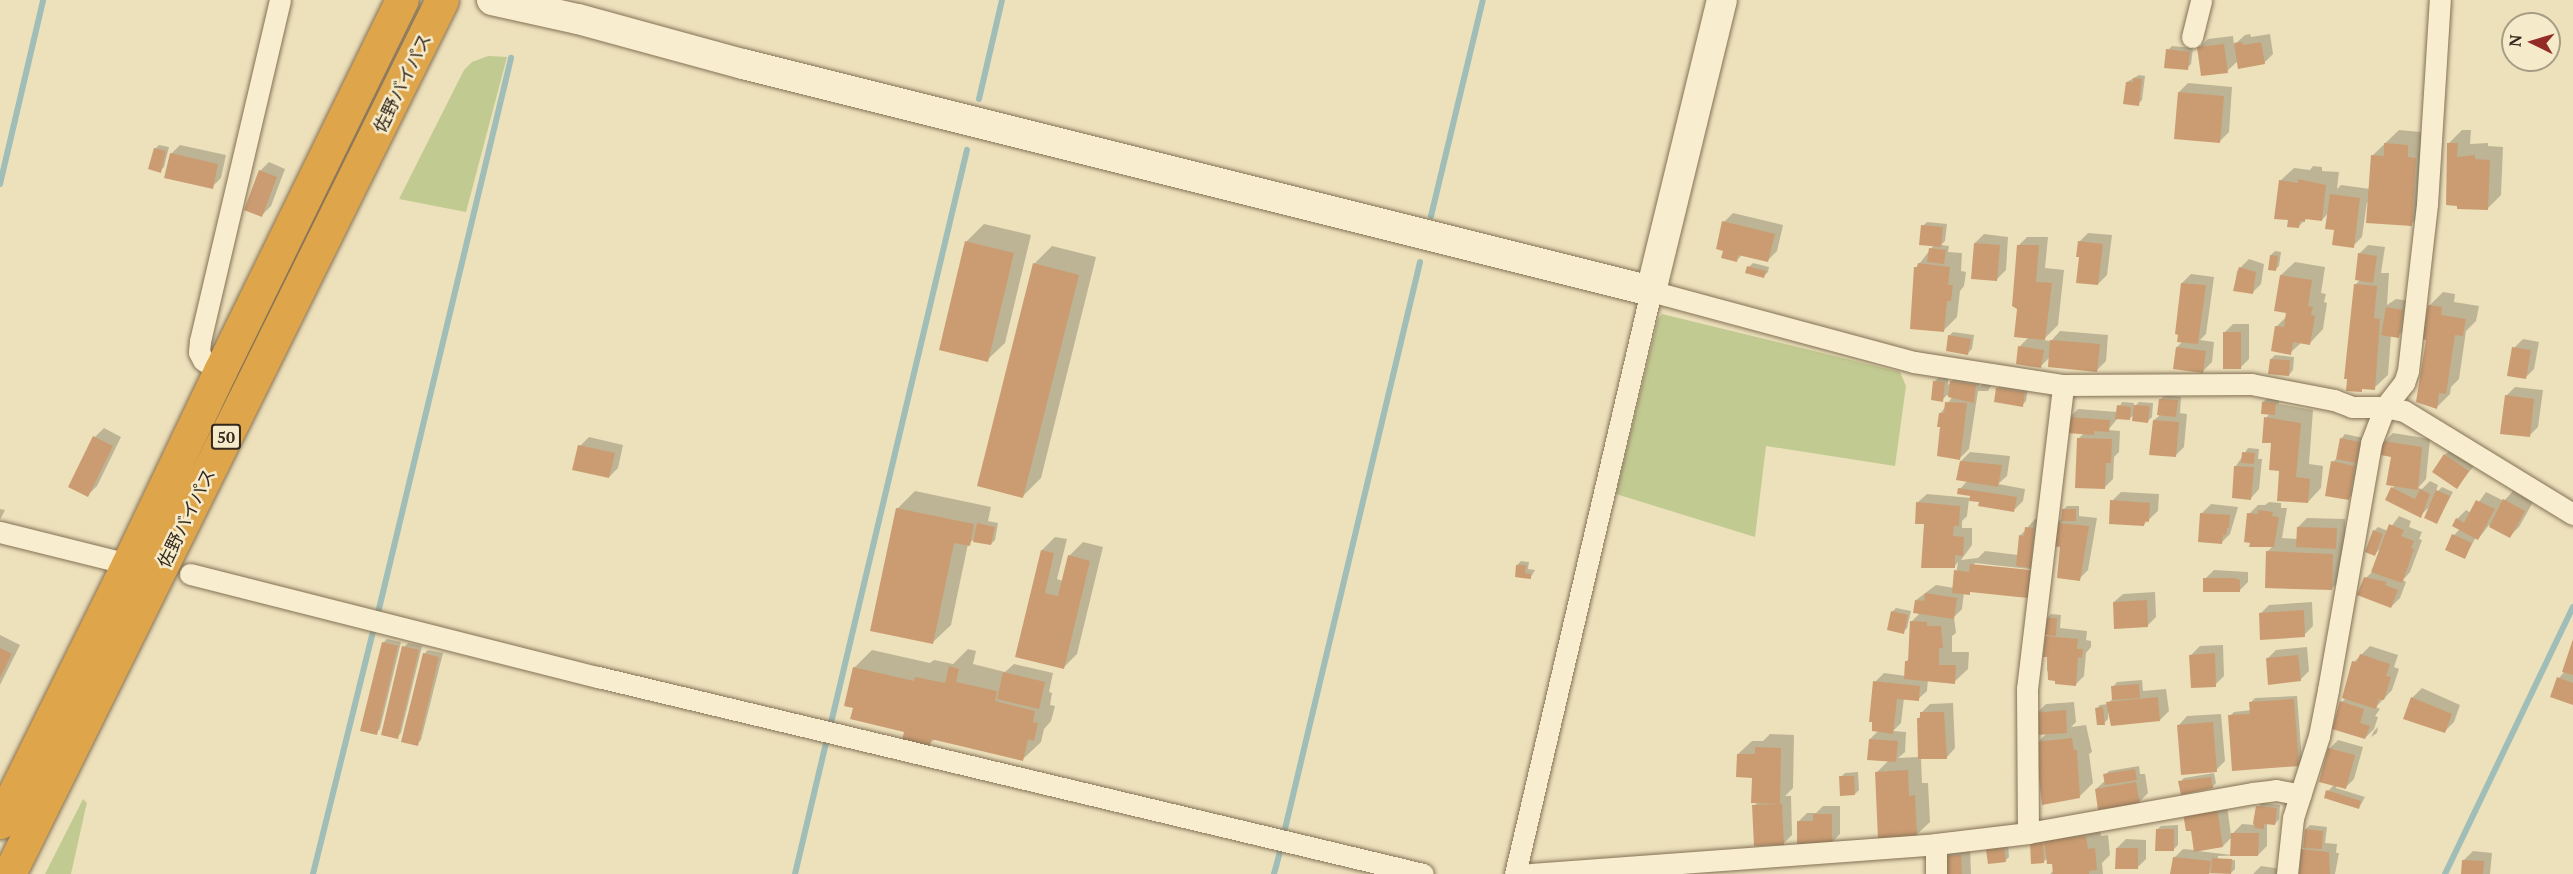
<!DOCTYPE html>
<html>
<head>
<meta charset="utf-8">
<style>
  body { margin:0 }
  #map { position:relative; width:2573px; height:874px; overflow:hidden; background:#ede1bc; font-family:"PT Serif","Noto Sans JP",serif }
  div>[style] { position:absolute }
  .green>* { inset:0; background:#c1ca91 }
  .shadow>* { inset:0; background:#0003 }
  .stream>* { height:6px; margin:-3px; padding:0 3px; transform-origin:3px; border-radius:3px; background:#a0beb7 }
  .building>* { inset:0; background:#cb9c72 }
  .roads { filter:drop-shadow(0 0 2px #847156) drop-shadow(0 0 2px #847156) }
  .street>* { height:21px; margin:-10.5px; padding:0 10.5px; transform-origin:10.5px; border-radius:10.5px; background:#f8eecf }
  .secondary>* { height:30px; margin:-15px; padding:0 15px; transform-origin:15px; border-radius:15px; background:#f8eecf }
  .highway>* { height:33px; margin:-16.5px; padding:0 16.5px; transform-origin:16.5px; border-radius:16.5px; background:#dea54b }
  span { translate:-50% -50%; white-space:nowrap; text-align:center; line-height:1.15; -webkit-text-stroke:5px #f5ebcb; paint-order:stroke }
  .shield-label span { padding:2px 4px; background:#f5ebcb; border:2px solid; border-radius:4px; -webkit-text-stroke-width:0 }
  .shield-label { font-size:16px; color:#33281b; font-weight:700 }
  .street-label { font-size:18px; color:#33281b }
  .north { position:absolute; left:2501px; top:12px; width:60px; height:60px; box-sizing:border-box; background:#f5ebcb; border:2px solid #a79d85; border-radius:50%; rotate:275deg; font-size:16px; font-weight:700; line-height:24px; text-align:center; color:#33281b }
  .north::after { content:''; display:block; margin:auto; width:21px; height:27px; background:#932b26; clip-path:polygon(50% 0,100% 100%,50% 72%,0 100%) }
</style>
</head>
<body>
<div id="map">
  <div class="green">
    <i style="clip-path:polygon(488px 56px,507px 57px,466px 212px,399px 199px,464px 70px,472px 62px)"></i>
    <i style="clip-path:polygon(1662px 314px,1900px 372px,1906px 386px,1895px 466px,1766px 446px,1755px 537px,1616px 494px,1658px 319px)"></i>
    <i style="clip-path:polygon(83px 799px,87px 803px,85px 811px,71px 874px,45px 874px)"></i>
  </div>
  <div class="shadow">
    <i style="clip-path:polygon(2250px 34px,2251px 37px,2270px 34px,2273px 54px,2264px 63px,2239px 60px,2227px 71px,2199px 48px,2208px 39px,2233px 36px,2234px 45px,2245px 35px)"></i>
    <i style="clip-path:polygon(2172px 46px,2193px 48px,2191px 64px,2187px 68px,2168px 50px)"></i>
    <i style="clip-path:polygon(2139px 75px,2145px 76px,2142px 100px,2138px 104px,2127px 82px)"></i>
    <i style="clip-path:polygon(2188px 83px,2232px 87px,2229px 132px,2220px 141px,2179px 92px)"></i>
    <i style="clip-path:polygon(2399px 130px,2421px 132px,2425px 211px,2411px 224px,2367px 202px,2362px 237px,2353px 246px,2336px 229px,2329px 212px,2322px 220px,2307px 218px,2298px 227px,2289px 219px,2280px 181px,2294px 168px,2310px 170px,2313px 166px,2322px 167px,2322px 171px,2339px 172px,2337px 189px,2341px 185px,2370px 189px,2373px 155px)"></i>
    <i style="clip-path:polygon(2462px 130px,2471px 130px,2470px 144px,2488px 143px,2488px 146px,2503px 147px,2501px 195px,2487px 209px,2449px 143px)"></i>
    <i style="clip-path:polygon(159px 145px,169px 147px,164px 167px,160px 171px,155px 149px)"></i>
    <i style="clip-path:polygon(180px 145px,226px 155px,221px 178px,212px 187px,171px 154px)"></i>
    <i style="clip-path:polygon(269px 162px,285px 169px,271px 206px,262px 215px,260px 171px)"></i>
    <i style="clip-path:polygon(1733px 213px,1783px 225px,1777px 251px,1768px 260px,1743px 254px,1736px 261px,1724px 250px,1724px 222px)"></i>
    <i style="clip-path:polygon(1927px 222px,1947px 224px,1945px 241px,1941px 245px,1949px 246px,1948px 252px,1962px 253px,1961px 271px,1966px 272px,1964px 286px,1960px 291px,1957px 317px,1943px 331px,1916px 268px,1934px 245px,1923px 226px)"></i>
    <i style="clip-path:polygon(984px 224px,1031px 235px,1005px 343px,987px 360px,966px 242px)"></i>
    <i style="clip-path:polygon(2088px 233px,2112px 235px,2107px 275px,2098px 284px,2081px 256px,2079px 242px)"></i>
    <i style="clip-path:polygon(1984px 234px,2008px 237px,2006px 270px,1997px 279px,1975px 243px)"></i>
    <i style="clip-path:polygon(2027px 237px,2048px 237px,2045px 268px,2064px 270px,2058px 325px,2043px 340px,2051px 341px,2060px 331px,2108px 335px,2106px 361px,2097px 370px,2050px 357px,2041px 366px,2020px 346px,2029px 337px,2019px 308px,2018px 246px)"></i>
    <i style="clip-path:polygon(2368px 245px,2385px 247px,2381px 273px,2389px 273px,2387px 305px,2396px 299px,2411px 301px,2407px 327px,2398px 336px,2391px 335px,2388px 375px,2374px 388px,2364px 387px,2361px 390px,2355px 285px,2360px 280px,2359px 254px)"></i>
    <i style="clip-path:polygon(1052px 246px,1096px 257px,1041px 478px,1023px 496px,1034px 264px)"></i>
    <i style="clip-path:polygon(2275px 251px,2281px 252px,2279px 266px,2275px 270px,2271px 255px)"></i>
    <i style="clip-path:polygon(2249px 259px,2264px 264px,2261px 284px,2252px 293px,2234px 290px,2237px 271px)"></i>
    <i style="clip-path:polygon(2295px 262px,2325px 267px,2321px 293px,2326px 294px,2324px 302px,2327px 303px,2323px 329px,2310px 343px,2302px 342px,2290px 353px,2276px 327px,2287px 316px,2281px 275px)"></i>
    <i style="clip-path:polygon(1753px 263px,1769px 267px,1768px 272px,1764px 276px,1749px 267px)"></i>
    <i style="clip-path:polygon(2191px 274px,2214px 277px,2206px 334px,2200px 340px,2214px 342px,2212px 362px,2203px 371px,2177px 347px,2183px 341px,2182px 283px)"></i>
    <i style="clip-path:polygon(2443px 292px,2455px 294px,2454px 302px,2479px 306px,2476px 321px,2466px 331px,2459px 379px,2451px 387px,2450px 394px,2436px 408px,2427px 338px,2429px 306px)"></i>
    <i style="clip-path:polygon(2233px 324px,2249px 324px,2249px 359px,2240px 368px,2224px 333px)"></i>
    <i style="clip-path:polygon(1953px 332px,1974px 335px,1972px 349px,1968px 353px,1949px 336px)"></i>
    <i style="clip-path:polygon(2523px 339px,2539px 342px,2534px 369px,2525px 378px,2514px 348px)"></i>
    <i style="clip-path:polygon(2275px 355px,2294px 357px,2293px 370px,2289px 375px,2271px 359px)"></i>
    <i style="clip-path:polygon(1939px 377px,1948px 378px,1948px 385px,1955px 378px,1980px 381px,1979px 387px,1984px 382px,1993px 382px,1988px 391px,1978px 391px,1969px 449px,1960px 458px,1942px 426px,1940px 414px,1953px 396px,1947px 395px,1942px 400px,1935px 381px)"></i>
    <i style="clip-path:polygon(2001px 384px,2028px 388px,2026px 401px,2022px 405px,1997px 389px)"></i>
    <i style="clip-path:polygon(2515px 387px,2543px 390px,2538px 427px,2529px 436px,2506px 396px)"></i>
    <i style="clip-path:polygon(2165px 395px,2181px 397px,2180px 413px,2187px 414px,2184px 447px,2175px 456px,2154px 420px,2159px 416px,2161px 399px)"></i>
    <i style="clip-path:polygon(2268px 398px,2279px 399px,2279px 404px,2313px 410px,2309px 464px,2323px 466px,2321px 488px,2308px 502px,2281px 470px,2266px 418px,2270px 413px,2263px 402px)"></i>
    <i style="clip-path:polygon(2122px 402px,2134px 403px,2134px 407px,2139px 402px,2153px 403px,2152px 417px,2148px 421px,2135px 414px,2129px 419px,2118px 418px,2108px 430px,2120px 431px,2119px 452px,2114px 457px,2113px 479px,2104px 488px,2078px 439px,2084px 433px,2069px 418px,2078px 409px,2117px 412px)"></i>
    <i style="clip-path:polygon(104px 428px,121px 437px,97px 486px,88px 495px,95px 437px)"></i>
    <i style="clip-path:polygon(2393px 433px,2430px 439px,2426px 479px,2418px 488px,2422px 489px,2430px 481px,2438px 485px,2435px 494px,2442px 487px,2453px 492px,2437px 522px,2431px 505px,2420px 516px,2392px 488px,2396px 485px,2392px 455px,2384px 442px)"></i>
    <i style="clip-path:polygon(2345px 434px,2363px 438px,2357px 490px,2348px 499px,2333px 462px,2338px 457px,2341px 439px)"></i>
    <i style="clip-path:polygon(589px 437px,623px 445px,618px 468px,609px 477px,580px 446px)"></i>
    <i style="clip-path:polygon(2454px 446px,2477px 462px,2457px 487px,2445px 455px)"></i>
    <i style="clip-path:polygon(2248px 448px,2259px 449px,2258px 459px,2262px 459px,2259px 489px,2251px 498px,2236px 466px)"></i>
    <i style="clip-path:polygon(evenodd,1970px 452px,2010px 456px,2007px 476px,1998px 484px,2025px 489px,2023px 501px,2014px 510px,1969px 499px,1967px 516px,1962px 521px,1962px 528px,1972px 528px,1972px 545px,1961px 560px,1978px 558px,1985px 551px,2018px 555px,2020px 536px,2035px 519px,2043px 519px,2041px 583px,1964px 592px,1962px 609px,1954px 617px,1956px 633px,1952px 636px,1952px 652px,1969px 652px,1968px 669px,1954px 682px,1928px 678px,1927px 691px,1918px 699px,1904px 698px,1901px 723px,1893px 731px,1906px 732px,1905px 752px,1898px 758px,1919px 757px,1919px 719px,1921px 713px,1930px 704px,1953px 703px,1955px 748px,1947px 757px,1921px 758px,1922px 783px,1928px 783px,1930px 822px,1916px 835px,1877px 772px,1889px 760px,1870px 739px,1879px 730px,1875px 682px,1884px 673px,1906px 676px,1906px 662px,1910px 658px,1911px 622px,1920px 613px,1916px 600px,1936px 585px,1954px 588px,1958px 562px,1954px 567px,1925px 523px,1918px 502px,1927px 494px,1971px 498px,1972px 494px,1960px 489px,1968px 480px,1961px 461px,1970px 452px,1975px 563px,2038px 570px,2038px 573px,1973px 566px,1975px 563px)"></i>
    <i style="clip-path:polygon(915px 491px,991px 507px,988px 521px,998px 523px,995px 540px,991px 544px,973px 540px,968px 544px,951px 625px,933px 642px,897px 509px)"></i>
    <i style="clip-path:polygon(2513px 491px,2533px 502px,2519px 527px,2510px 536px,2489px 525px,2478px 539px,2476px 537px,2465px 557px,2454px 535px,2460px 529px,2457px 519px,2466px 510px,2471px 513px,2486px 492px,2504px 501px)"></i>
    <i style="clip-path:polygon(2121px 492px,2159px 494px,2158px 511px,2144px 524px,2112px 501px)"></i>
    <i style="clip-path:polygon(2269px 502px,2281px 503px,2281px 508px,2287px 508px,2282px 538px,2298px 539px,2298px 527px,2307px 518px,2345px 519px,2345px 575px,2331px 589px,2268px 551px,2274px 545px,2249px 514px,2258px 505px,2265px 505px)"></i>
    <i style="clip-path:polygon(2211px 504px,2238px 507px,2230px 534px,2221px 543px,2202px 513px)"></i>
    <i style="clip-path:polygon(2067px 506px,2079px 506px,2079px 516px,2097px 518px,2088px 570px,2079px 579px,2062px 546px,2057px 523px,2063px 517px,2063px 510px)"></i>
    <i style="clip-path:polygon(0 509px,5px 510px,0 520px)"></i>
    <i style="clip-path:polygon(2399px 516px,2411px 521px,2409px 527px,2422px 532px,2419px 539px,2422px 540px,2410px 572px,2403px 580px,2406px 582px,2400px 598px,2391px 607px,2366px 578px,2374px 570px,2382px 547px,2375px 554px,2374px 531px,2378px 527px,2388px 531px)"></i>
    <i style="clip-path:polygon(1055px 537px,1067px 539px,1057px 579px,1063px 581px,1069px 556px,1083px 542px,1103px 547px,1077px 654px,1063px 668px,1017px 656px,1042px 550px)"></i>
    <i style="clip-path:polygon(1521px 561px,1529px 562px,1528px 569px,1535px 570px,1531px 577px,1517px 576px,1517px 565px)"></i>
    <i style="clip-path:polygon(2214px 570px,2248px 572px,2248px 582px,2239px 591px,2205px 579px)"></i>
    <i style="clip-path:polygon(2155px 592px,2156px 617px,2147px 626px,2114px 602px,2123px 594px)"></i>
    <i style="clip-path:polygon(2312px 602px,2313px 626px,2304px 635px,2260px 614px,2269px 605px)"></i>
    <i style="clip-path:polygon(1896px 608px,1911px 611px,1907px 628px,1903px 632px,1892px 612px)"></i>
    <i style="clip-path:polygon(2051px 614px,2061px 615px,2060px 628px,2087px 631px,2086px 640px,2091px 641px,2091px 647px,2086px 653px,2084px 676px,2075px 685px,2047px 671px,2047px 637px,2049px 634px,2047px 618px)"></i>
    <i style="clip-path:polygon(0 635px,20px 645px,0 685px)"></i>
    <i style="clip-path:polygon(387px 639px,401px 642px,380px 729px,376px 733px,383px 643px)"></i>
    <i style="clip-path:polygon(2573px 642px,2573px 703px,2559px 678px,2565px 671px)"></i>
    <i style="clip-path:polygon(408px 643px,422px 646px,401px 733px,397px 737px,404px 647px)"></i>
    <i style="clip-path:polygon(2223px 645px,2224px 676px,2215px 685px,2191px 655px,2200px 646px)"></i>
    <i style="clip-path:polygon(2370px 646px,2398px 655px,2394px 667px,2399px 669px,2392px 690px,2376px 707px,2380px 709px,2375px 716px,2378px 717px,2374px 729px,2365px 738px,2342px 702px,2346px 698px,2354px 662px)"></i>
    <i style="clip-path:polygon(2307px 647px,2309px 671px,2300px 680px,2267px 659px,2276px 650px)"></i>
    <i style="clip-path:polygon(968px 649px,976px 651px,973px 664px,1005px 672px,1014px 664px,1053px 673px,1049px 692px,1052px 693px,1050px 705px,1055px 706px,1051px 721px,1044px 729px,1041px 742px,1023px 759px,935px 739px,929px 744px,855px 707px,854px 668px,872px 650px,930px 663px,934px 660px,953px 664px)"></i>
    <i style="clip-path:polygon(428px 650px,443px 653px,421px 740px,417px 744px,424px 654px)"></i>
    <i style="clip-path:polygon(2142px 680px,2143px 691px,2166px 689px,2169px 711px,2160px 720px,2108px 712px,2108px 719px,2104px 723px,2096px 709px,2100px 705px,2108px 704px,2114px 697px,2113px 687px,2117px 682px)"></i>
    <i style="clip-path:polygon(2422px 688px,2460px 705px,2454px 722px,2445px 731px,2405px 718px,2413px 697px)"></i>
    <i style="clip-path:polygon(2297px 696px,2302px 761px,2298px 765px,2230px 716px,2234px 712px,2252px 710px,2251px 702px,2255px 698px)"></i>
    <i style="clip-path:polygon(2074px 702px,2076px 722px,2071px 727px,2086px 725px,2092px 752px,2089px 754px,2093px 783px,2079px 797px,2037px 743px,2047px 733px,2037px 713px,2046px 704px)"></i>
    <i style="clip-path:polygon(2221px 714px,2225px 761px,2216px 770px,2179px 725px,2187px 716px)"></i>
    <i style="clip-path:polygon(2378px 727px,2377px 733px,2371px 737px,2374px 731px)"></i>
    <i style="clip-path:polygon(1770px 734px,1794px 735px,1793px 788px,1785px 796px,1791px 796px,1792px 835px,1783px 844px,1754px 806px,1758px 802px,1753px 776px,1738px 754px,1752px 741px,1763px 741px)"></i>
    <i style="clip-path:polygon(2338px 740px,2363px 747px,2354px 779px,2345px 788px,2337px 785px,2336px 788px,2365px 797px,2359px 808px,2328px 791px,2334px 785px,2329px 749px)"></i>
    <i style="clip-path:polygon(2139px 766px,2140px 774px,2145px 774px,2148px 793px,2139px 802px,2096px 789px,2106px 780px,2105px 775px,2109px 771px)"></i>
    <i style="clip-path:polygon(1858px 772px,1859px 790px,1855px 794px,1841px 777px,1845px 773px)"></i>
    <i style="clip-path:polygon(2214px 773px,2216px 783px,2212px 787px,2180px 782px,2184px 778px)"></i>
    <i style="clip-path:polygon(evenodd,2226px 799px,2231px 835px,2242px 824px,2255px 825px,2258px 807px,2262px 803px,2280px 805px,2279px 819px,2275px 824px,2267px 823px,2267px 846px,2258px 855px,2218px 856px,2218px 859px,2235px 860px,2235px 869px,2231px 873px,2172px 874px,2174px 858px,2183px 849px,2195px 850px,2192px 829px,2226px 799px,2233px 836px,2232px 855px,2198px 851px,2223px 846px,2233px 836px)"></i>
    <i style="clip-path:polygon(1823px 806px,1840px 806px,1840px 834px,1831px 843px,1798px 822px,1807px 813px,1816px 813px)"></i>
    <i style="clip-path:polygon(2099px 824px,2101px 836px,2108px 835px,2110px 855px,2102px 863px,2103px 874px,2050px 874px,2054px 870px,2053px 862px,2048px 858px,2043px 862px,2032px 842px)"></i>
    <i style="clip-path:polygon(2178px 825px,2178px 845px,2174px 849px,2157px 830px,2161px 826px)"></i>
    <i style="clip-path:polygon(2310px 825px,2327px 827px,2325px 843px,2337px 844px,2336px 853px,2339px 853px,2335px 874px,2300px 874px,2303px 850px,2306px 846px,2306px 829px)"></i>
    <i style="clip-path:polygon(2126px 839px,2146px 840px,2146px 859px,2137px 868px,2117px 848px)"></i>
    <i style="clip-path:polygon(2008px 844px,2009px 857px,2005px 861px,1987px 850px,1991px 846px)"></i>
    <i style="clip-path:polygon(1970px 847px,1971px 874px,1947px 874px,1946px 857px,1955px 848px)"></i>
    <i style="clip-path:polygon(2473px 851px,2492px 853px,2490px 874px,2463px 874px,2464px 860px)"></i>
    <i style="clip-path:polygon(2261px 866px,2281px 869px,2280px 874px,2253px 874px)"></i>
  </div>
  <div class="stream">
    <i style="left:979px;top:99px;width:102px;rotate:-76.9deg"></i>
    <i style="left:0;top:184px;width:189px;rotate:-76.8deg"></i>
    <i style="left:1431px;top:216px;width:222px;rotate:-76.5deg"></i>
    <i style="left:378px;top:613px;width:571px;rotate:-76.52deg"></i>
    <i style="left:831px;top:723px;width:589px;rotate:-76.65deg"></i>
    <i style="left:1284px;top:833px;width:587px;rotate:-76.6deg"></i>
    <i style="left:313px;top:874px;width:250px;rotate:-76.1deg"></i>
    <i style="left:795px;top:874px;width:139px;rotate:-76.7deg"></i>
    <i style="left:1274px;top:874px;width:24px;rotate:-75deg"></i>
    <i style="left:2445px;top:874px;width:296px;rotate:-64.4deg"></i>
  </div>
  <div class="building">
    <i style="clip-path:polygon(2242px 42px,2243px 45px,2261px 42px,2265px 64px,2238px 69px,2234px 43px)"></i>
    <i style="clip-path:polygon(2224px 44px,2228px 73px,2201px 76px,2197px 47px)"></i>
    <i style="clip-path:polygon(2166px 49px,2190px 52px,2188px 70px,2164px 68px)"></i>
    <i style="clip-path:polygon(2133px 78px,2142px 79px,2139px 106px,2123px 104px,2126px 82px,2133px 82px)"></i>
    <i style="clip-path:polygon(2178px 92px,2224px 96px,2220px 143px,2174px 139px)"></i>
    <i style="clip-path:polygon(2384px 143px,2408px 145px,2408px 157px,2416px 158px,2412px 226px,2366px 223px,2371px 155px,2384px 156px)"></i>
    <i style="clip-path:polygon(2447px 143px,2458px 143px,2457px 157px,2475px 155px,2475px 159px,2490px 160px,2488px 210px,2457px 209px,2457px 206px,2446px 205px)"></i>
    <i style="clip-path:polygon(154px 148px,166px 151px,161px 173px,148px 169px)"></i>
    <i style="clip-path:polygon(170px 153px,218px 164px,213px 189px,164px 178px)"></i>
    <i style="clip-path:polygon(259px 170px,277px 177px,262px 217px,244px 210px)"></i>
    <i style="clip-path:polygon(2298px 179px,2326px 185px,2322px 221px,2305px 219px,2305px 222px,2300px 221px,2299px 228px,2287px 227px,2288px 220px,2274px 219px,2279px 180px,2298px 183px)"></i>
    <i style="clip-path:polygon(2330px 194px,2360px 198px,2354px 248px,2332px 245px,2334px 230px,2325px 229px)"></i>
    <i style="clip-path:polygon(1722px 221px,1775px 234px,1768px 262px,1738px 255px,1737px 262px,1721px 258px,1723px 251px,1716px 249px)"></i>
    <i style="clip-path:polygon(1921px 225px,1943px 227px,1941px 247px,1919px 245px)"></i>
    <i style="clip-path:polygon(965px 241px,1014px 253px,988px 362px,939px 350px)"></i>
    <i style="clip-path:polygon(2078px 241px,2103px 244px,2098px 285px,2076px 283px,2079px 257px,2076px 257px)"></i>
    <i style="clip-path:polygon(1974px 243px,2000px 245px,1997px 281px,1971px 279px)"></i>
    <i style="clip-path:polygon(2017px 245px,2039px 245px,2036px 282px,2052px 283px,2045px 340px,2014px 337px,2017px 309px,2012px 306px)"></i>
    <i style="clip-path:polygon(1929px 248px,1946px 250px,1944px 264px,1927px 262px)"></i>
    <i style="clip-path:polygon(2358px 253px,2377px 256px,2373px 283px,2355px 280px)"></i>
    <i style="clip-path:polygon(2270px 255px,2278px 256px,2276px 271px,2268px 270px)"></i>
    <i style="clip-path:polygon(1033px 263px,1079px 275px,1023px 498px,977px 486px)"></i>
    <i style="clip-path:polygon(1918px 263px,1950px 267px,1948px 285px,1953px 285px,1951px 301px,1947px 301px,1944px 332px,1910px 329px,1914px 267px,1917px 267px)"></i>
    <i style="clip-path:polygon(1747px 266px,1766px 271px,1764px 278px,1745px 273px)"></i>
    <i style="clip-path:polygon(2239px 267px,2256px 272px,2253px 294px,2233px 291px)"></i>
    <i style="clip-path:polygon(2280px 275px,2312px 280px,2308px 306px,2313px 307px,2311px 315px,2315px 316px,2310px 345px,2293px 342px,2291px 355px,2271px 351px,2275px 326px,2284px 327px,2286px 313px,2274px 311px)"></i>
    <i style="clip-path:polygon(2181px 283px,2206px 285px,2198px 344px,2177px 342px,2178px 335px,2175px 334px)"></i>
    <i style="clip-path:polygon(2354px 284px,2377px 286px,2374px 318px,2380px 319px,2375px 390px,2362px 389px,2362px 392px,2346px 391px,2347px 379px,2344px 379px)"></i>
    <i style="clip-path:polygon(2428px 305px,2442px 307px,2441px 315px,2466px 319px,2463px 336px,2455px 335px,2446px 394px,2439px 393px,2437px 409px,2416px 402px,2426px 340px,2422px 339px)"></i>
    <i style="clip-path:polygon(2386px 307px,2403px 310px,2399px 338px,2381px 335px)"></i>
    <i style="clip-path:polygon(2223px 332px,2241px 332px,2241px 369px,2223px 369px)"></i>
    <i style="clip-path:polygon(1948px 335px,1971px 339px,1968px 355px,1946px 351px)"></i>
    <i style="clip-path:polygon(2050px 340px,2100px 344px,2097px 372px,2048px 367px)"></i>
    <i style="clip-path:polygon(2018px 346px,2044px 350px,2041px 368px,2016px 364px)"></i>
    <i style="clip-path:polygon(2176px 347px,2206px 351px,2203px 373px,2173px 369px)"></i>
    <i style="clip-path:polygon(2512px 347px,2531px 350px,2526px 379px,2507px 376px)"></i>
    <i style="clip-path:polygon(2270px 359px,2290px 360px,2289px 376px,2268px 374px)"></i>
    <i style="clip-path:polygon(1933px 381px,1945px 382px,1943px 402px,1931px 400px)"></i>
    <i style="clip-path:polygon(1950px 381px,1976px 385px,1974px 403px,1948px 397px)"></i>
    <i style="clip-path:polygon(1996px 388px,2025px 392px,2023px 407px,1994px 402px)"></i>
    <i style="clip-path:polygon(2505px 395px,2534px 399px,2530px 437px,2500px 434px)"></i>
    <i style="clip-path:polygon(2159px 399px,2178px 400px,2176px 417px,2157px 415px)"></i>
    <i style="clip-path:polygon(1945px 402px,1967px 403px,1960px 460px,1937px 456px,1940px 427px,1937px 427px,1939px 413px,1944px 413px)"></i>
    <i style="clip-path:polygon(2262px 402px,2276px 403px,2275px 415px,2261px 414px)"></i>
    <i style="clip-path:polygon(2117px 405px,2131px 407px,2130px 420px,2115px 419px)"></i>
    <i style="clip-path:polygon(2134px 405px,2150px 406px,2148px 423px,2132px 421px)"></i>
    <i style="clip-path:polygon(2068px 417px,2110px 420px,2109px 432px,2094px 431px,2094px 435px,2067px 433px)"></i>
    <i style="clip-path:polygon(2264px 417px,2301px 423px,2296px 477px,2310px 479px,2308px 503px,2277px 501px,2279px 471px,2269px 470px,2271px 443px,2262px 443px)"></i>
    <i style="clip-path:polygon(2153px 420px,2179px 422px,2176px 457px,2149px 455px)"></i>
    <i style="clip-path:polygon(93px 436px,113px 446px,88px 497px,68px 487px)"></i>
    <i style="clip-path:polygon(2077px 438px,2112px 439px,2111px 463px,2106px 463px,2105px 489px,2075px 488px)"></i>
    <i style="clip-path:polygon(2340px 438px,2360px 442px,2356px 463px,2336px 459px)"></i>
    <i style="clip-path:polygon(2383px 441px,2422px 447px,2418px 490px,2386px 485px,2391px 457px,2381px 455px)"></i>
    <i style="clip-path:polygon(578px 445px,615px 453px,609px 478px,572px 470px)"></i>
    <i style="clip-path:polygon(2242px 452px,2255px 453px,2254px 464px,2241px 463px)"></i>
    <i style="clip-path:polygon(2444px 454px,2469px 471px,2457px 489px,2432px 472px)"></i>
    <i style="clip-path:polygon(1960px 461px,2002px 465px,1998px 487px,1956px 480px)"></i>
    <i style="clip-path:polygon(2331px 461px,2355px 466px,2349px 500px,2325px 496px)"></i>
    <i style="clip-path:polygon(2234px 466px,2254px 467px,2251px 500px,2232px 498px)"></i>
    <i style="clip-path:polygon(2391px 487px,2415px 499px,2420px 489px,2430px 494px,2421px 518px,2385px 500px)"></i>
    <i style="clip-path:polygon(1958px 488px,2017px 497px,2014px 512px,1978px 506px,1979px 502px,1969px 501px,1970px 496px,1957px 494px)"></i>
    <i style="clip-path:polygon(2436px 490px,2450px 496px,2437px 524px,2424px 518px)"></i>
    <i style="clip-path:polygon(2503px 499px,2525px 511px,2510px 538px,2489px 527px)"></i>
    <i style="clip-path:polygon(2110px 500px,2150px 503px,2149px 522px,2145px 521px,2144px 526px,2109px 524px)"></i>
    <i style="clip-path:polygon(2476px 500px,2495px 509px,2478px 540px,2452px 526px,2456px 518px,2464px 523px)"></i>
    <i style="clip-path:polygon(1916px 502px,1960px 506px,1959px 526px,1954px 526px,1953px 536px,1964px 537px,1963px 556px,1955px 555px,1955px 568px,1921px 568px,1924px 524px,1915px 524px)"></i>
    <i style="clip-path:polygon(896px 508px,974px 524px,970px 546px,954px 543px,933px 644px,870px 631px)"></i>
    <i style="clip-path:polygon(2062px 509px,2076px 509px,2076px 521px,2061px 521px)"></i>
    <i style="clip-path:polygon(2258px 510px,2273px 512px,2272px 516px,2279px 517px,2274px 547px,2249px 547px,2250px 543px,2244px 542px,2247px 513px,2258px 514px)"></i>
    <i style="clip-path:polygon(2200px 513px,2230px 515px,2229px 528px,2227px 528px,2226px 535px,2223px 535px,2222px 544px,2198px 542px)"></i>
    <i style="clip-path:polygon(977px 523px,995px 527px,991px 545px,973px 542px)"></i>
    <i style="clip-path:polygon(2056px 523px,2089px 526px,2080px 581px,2057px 578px,2060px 547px,2053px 546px)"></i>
    <i style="clip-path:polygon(2389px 524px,2404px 530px,2401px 536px,2414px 541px,2411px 548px,2414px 549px,2402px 583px,2371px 572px)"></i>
    <i style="clip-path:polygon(2025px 527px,2034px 528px,2031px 568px,2016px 566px,2019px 535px,2024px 536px)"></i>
    <i style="clip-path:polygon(2297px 527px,2337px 528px,2336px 549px,2296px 547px)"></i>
    <i style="clip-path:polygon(2373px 530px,2383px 534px,2375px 556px,2365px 552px)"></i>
    <i style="clip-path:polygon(2452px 534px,2472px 543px,2465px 559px,2445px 550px)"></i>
    <i style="clip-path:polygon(1041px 550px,1054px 553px,1045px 593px,1058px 596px,1068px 555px,1090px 561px,1064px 669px,1015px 657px)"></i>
    <i style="clip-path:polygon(2266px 551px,2333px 554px,2332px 590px,2265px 588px)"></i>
    <i style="clip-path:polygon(1970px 564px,2031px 570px,2028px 598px,1970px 592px,1970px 595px,1952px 593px,1954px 570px,1969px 572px)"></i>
    <i style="clip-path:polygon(1516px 565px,1526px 565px,1525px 573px,1531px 574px,1531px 579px,1515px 577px)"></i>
    <i style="clip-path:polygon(2364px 577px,2387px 582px,2385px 585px,2398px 590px,2391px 608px,2357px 595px)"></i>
    <i style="clip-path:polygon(2203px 578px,2235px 578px,2240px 580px,2240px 592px,2203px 592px)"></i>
    <i style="clip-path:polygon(1925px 593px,1957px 598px,1954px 619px,1913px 613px,1915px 600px,1924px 601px)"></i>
    <i style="clip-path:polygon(2147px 600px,2148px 627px,2114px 629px,2113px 602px)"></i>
    <i style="clip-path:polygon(2304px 610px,2305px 637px,2260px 640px,2259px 613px)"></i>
    <i style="clip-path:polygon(1891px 611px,1908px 615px,1904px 634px,1887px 630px)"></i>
    <i style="clip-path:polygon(2046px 618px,2057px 618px,2056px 636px,2044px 635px)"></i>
    <i style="clip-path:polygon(1910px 621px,1927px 622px,1927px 626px,1941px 626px,1943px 648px,1939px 648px,1939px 665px,1956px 665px,1955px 684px,1904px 679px,1905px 661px,1908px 661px)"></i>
    <i style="clip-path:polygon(2045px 636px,2078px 639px,2077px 649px,2083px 649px,2082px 658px,2078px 657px,2076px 686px,2055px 684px,2055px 681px,2048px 680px,2047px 657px,2043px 657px)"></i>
    <i style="clip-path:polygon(2573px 639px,2573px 675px,2562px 672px)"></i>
    <i style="clip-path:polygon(382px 642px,398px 646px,377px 735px,360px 731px)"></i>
    <i style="clip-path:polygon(402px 646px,419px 650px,398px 739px,381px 735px)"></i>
    <i style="clip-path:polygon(0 648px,12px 654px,0 678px)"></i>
    <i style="clip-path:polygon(423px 653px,439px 657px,418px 746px,401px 742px)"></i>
    <i style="clip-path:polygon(2215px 653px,2216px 687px,2191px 688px,2189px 655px)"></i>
    <i style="clip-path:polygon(2360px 654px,2390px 664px,2386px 676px,2391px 677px,2384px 700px,2379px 699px,2376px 709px,2342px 698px,2352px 661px,2357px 662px)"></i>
    <i style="clip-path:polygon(2298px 655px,2301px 681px,2268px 685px,2266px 658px)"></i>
    <i style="clip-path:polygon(949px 666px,959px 669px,956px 682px,997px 691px,995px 701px,1035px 711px,1033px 722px,1038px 723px,1034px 741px,1028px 739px,1023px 761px,931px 739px,930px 746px,902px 740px,904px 732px,850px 719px,853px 708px,844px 706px,853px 667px,914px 681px,915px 677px,945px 683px)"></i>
    <i style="clip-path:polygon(1003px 672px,1045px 682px,1039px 709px,997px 699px)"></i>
    <i style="clip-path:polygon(2557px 677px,2573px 683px,2573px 705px,2550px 697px)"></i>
    <i style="clip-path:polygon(1873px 681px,1920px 686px,1919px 701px,1897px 699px,1893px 734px,1872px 731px,1872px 722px,1869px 722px)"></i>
    <i style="clip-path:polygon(2139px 684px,2140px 698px,2112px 700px,2111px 686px)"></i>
    <i style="clip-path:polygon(2158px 697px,2160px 721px,2111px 726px,2106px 702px)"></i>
    <i style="clip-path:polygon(2411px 697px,2452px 714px,2445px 733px,2403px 719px)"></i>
    <i style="clip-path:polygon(2294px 699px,2299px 766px,2232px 771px,2228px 715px,2250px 714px,2249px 702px)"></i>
    <i style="clip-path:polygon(2340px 701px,2364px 709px,2360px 723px,2370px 726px,2365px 739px,2332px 729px)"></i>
    <i style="clip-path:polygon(2103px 707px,2105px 725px,2097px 725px,2095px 708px)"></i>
    <i style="clip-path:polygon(2066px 710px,2067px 733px,2037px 735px,2035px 713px)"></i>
    <i style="clip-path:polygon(1920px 712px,1944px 712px,1947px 759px,1918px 759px,1917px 718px,1920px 718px)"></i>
    <i style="clip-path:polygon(2213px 722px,2217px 772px,2181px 775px,2177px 725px)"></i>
    <i style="clip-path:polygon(2072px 738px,2074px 750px,2077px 750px,2080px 798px,2042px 805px,2035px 742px)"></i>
    <i style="clip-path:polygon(1869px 739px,1898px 741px,1896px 762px,1867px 760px)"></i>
    <i style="clip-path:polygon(1755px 747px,1781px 748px,1780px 804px,1751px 803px,1752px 778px,1736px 777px,1737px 754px,1755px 754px)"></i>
    <i style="clip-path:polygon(2328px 748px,2355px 755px,2346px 789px,2319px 782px)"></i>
    <i style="clip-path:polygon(2135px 769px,2137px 780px,2105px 785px,2103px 774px)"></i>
    <i style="clip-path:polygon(1908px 770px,1909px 796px,1915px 795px,1917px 837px,1878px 839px,1875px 772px)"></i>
    <i style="clip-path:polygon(1839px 776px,1854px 776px,1855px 795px,1840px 796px)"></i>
    <i style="clip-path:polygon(2211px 777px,2213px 788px,2181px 795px,2178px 781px)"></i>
    <i style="clip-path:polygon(2136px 782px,2140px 804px,2098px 810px,2095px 789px)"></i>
    <i style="clip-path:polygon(2326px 790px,2361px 801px,2359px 809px,2324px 798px)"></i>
    <i style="clip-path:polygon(1782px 804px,1784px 845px,1754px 846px,1752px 805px)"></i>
    <i style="clip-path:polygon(2256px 806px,2277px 808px,2275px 825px,2264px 824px,2264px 829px,2255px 828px,2253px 823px)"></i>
    <i style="clip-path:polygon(2217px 808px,2223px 847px,2194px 852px,2191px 831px,2186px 831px,2183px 813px)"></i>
    <i style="clip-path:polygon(1813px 814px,1832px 814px,1832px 844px,1797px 844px,1797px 821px,1813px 821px)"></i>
    <i style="clip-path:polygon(2156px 829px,2174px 829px,2174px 851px,2155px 851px)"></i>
    <i style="clip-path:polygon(2305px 829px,2323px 831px,2322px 849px,2303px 848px)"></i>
    <i style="clip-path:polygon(2231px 833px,2259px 833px,2258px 856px,2230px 856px)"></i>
    <i style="clip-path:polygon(2086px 836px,2088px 849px,2095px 848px,2097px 870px,2089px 871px,2089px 874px,2053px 874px,2052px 864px,2047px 864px,2044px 840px)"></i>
    <i style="clip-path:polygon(2043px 841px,2044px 863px,2031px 864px,2030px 842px)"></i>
    <i style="clip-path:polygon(2004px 848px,2006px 862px,1988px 864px,1986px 850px)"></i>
    <i style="clip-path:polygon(2116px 848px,2138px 848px,2138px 869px,2115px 869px)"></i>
    <i style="clip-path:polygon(2301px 849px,2329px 852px,2330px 874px,2299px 874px)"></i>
    <i style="clip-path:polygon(1961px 855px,1962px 874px,1945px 874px,1944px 856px)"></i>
    <i style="clip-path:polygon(2173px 857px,2211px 861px,2209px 874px,2170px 874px)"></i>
    <i style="clip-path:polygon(2212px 858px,2232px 859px,2231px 874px,2211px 873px)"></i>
    <i style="clip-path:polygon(2462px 860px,2484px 861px,2483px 874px,2461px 874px)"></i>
  </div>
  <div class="roads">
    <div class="street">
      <i style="left:2192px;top:37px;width:38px;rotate:-76deg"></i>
      <i style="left:220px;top:371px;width:20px;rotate:-147deg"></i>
      <i style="left:203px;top:360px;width:9px;rotate:-117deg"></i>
      <i style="left:199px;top:352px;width:11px;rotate:-85deg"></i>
      <i style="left:200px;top:341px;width:350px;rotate:-76.8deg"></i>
      <i style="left:0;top:532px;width:132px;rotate:14deg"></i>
      <i style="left:190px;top:574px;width:421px;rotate:14.2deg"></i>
      <i style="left:598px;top:677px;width:848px;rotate:13.43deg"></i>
      <i style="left:2028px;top:833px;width:144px;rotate:-90.4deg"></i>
      <i style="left:2027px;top:689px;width:306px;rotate:-83.2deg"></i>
      <i style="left:1515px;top:874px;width:599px;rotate:-76.87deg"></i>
      <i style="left:1651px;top:291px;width:272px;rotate:15.1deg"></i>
      <i style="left:1914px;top:362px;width:151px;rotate:8.8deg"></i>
      <i style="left:2063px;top:385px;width:188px;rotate:-0.3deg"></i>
      <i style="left:2251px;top:384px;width:85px;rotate:10.9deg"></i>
      <i style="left:2334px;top:400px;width:19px;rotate:21deg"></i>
      <i style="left:2352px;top:407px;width:33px"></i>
      <i style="left:2385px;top:407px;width:19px;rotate:12deg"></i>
      <i style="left:2404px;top:411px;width:198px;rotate:31.4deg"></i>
      <i style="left:1531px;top:874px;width:406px;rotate:-4.2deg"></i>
      <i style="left:1936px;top:844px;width:93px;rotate:-6.8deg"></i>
      <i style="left:2028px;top:833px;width:229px;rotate:-10.1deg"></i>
      <i style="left:2253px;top:793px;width:23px;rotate:-7deg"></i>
      <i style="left:2276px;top:790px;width:25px;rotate:11deg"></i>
      <i style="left:1936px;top:874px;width:30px;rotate:-90deg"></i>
      <i style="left:2287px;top:874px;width:56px;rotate:-83.9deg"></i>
      <i style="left:2293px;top:818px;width:86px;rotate:-72.4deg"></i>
      <i style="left:2319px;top:736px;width:47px;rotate:-78.9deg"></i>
      <i style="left:2328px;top:690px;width:251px;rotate:-80.1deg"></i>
      <i style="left:2371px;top:443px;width:39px;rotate:-69deg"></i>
      <i style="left:2385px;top:407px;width:31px;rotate:-52deg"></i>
      <i style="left:2404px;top:383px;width:13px;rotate:-72deg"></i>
      <i style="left:2408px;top:371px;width:168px;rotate:-83.5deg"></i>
      <i style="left:2427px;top:204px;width:204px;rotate:-86.4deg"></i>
    </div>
    <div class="secondary">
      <i style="left:492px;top:0;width:88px;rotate:12.5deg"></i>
      <i style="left:578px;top:19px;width:171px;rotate:15.3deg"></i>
      <i style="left:743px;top:64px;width:936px;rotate:14.04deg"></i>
      <i style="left:1651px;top:291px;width:300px;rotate:-76.3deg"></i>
    </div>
    <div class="highway">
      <i style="left:0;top:822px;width:288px;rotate:-63.6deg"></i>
      <i style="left:128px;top:564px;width:214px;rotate:-64.5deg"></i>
      <i style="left:220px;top:371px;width:413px;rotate:-63.9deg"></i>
      <i style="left:9px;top:874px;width:975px;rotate:-63.65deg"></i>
    </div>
  </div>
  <div class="shield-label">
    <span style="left:226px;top:437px">50</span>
  </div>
  <div class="street-label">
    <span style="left:402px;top:83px;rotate:-64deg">佐野バイパス</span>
    <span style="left:186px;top:518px;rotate:-64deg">佐野バイパス</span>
  </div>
  <div class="north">N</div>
</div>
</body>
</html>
